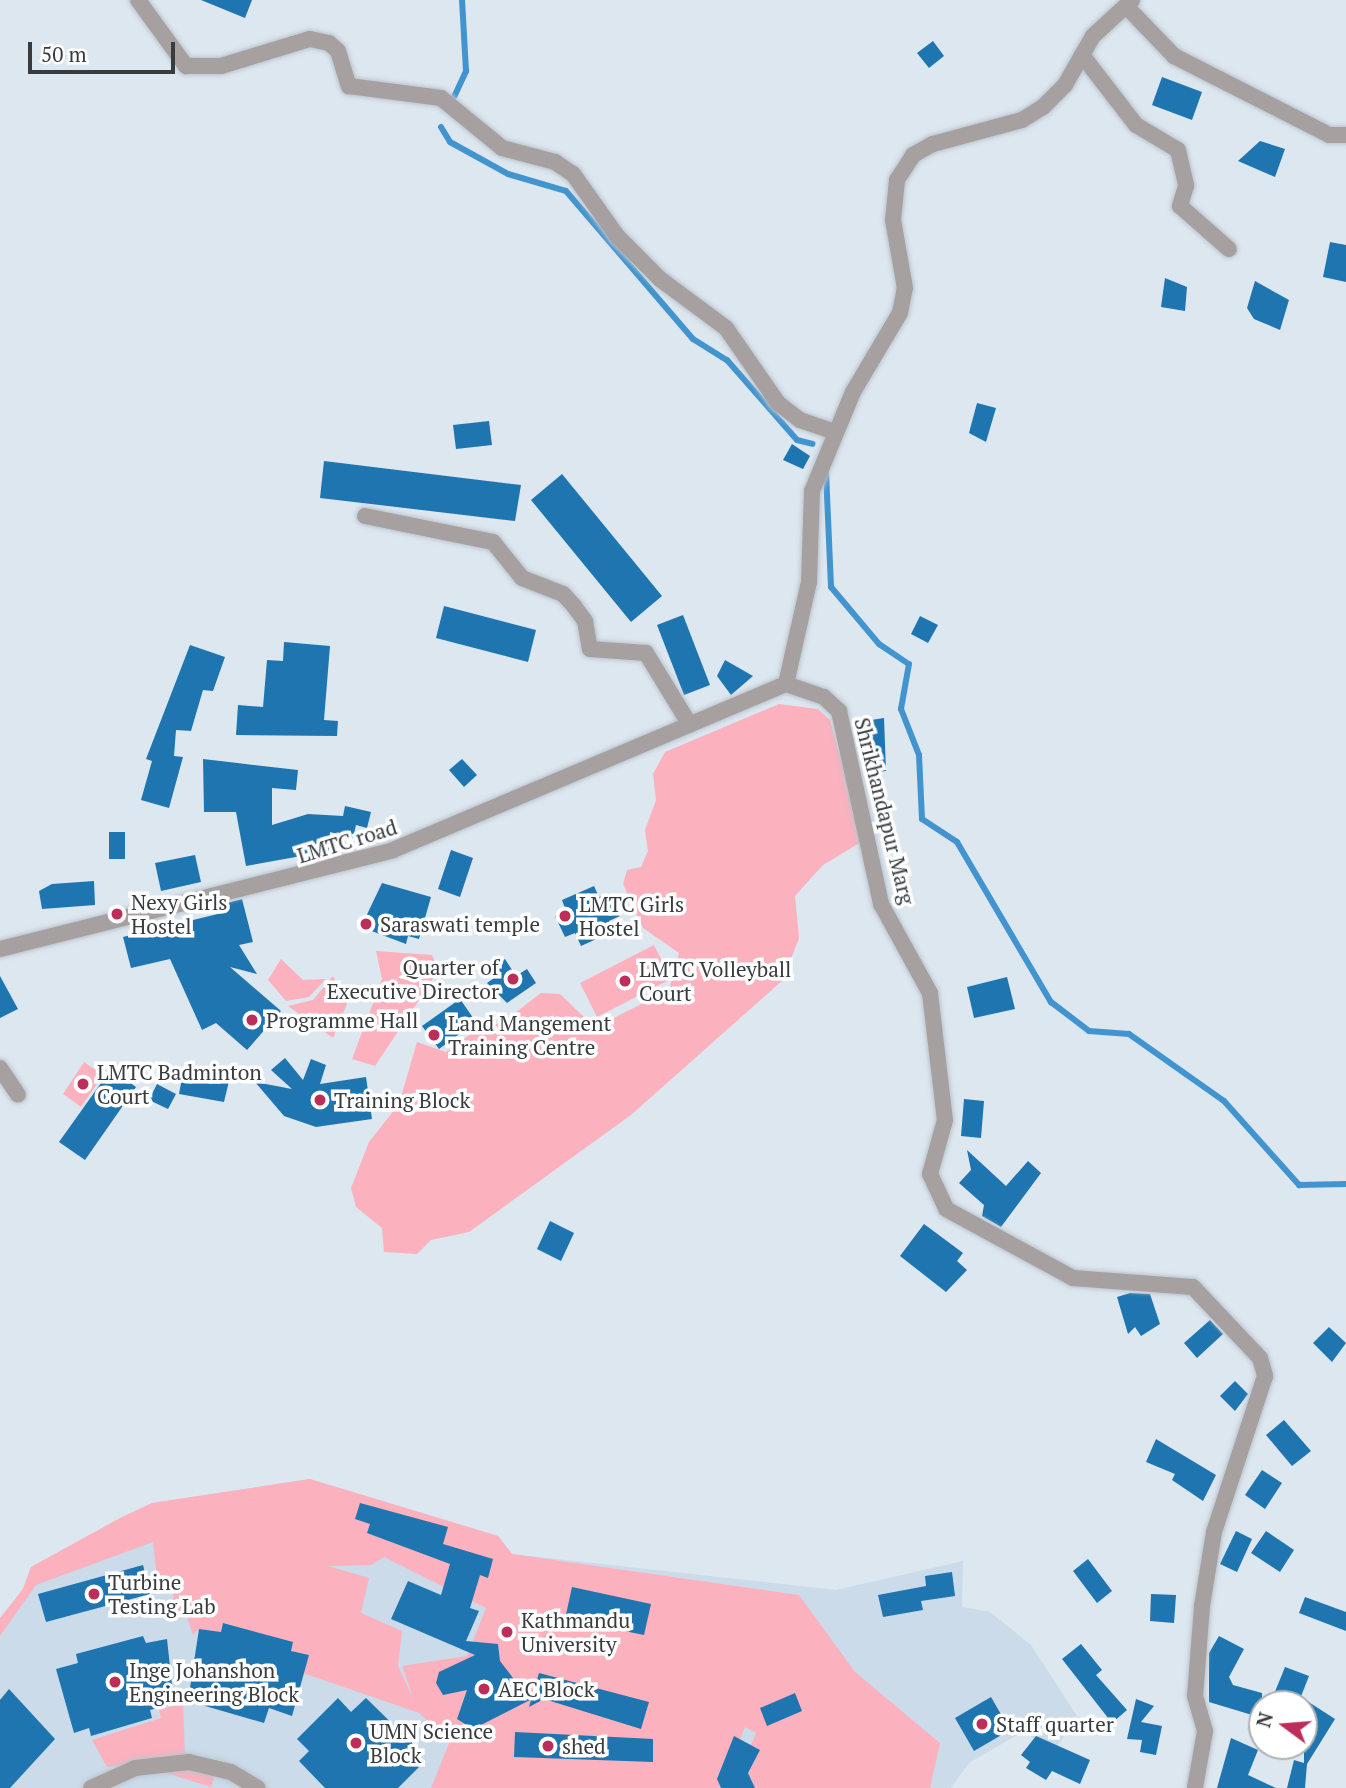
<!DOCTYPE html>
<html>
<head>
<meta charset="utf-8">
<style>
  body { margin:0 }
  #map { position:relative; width:1346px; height:1788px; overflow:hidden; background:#dde7f0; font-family:"PT Serif",serif }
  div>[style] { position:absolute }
  .built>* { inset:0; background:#cbdbe9 }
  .green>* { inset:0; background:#fbb1be }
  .stream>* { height:6px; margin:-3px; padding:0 3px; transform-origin:3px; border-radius:3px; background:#4294cf }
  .building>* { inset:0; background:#1e75af }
  .roads { filter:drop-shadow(0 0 2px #bcc5cd) drop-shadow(0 0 2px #bcc5cd) }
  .street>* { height:16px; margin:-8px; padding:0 8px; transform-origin:8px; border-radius:8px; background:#a6a0a1 }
  .dots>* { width:19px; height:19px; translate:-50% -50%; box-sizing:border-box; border:4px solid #fff; border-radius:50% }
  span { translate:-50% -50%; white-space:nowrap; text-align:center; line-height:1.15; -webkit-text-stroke:7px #fff; paint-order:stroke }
  .street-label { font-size:21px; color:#383c3f }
  .poi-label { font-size:21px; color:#383c3f }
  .left { translate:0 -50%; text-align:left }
  .right { translate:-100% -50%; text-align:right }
  .north { position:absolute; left:1248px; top:1690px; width:70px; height:70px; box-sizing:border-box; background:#fff; border:2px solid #afb1b2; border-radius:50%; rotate:286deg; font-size:19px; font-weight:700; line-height:28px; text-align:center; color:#383c3f }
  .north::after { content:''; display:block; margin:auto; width:24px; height:32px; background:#bc2d5a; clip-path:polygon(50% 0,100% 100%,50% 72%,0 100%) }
  .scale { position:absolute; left:28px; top:42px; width:147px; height:32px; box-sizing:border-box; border:4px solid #383c3f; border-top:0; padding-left:9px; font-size:21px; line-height:24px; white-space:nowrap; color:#383c3f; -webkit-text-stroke:5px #fff; paint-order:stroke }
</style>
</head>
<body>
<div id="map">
  <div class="built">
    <i style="clip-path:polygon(310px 1479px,498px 1536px,512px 1554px,836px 1590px,963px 1561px,962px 1607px,990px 1612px,1031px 1645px,1077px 1716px,1053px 1753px,1024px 1731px,969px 1763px,951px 1788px,0 1788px,0 1618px,23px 1589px,31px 1567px,152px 1503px)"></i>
  </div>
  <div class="green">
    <i style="clip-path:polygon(779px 704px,818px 709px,830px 720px,863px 841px,823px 865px,795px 896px,799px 938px,783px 980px,631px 1115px,469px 1232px,431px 1240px,417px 1254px,384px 1252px,382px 1228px,356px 1207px,351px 1188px,369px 1142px,399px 1104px,417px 1042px,446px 1052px,479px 1028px,502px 1023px,541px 993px,560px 994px,584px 1017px,604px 1023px,669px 990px,679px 953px,643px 928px,623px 884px,627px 870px,641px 867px,648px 851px,645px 830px,656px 800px,653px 774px,665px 752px)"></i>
    <i style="clip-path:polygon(654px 945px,671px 979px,597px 1017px,580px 983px)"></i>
    <i style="clip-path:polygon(376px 951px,432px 955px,439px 970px,375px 1066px,352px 1059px,382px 979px)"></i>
    <i style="clip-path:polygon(281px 959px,303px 980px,326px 979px,309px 997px,286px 1001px,268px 980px)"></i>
    <i style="clip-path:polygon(333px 976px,347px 1004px,333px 1038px,288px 1006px,313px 1000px)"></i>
    <i style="clip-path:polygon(84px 1062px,103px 1075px,81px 1107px,63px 1094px)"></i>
    <i style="clip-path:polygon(evenodd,310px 1479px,498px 1536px,512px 1554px,799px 1595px,855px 1672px,940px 1743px,930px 1788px,755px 1788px,748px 1773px,760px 1750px,751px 1745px,756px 1733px,745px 1727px,721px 1788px,431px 1788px,450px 1741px,419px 1713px,303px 1673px,309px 1655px,291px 1651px,293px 1643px,246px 1639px,246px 1629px,224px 1623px,221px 1632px,199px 1629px,193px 1635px,187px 1617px,170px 1621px,174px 1591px,158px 1586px,153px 1542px,36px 1585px,0 1636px,0 1618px,23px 1589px,31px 1567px,120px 1518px,152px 1503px,310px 1479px,384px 1557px,486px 1608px,467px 1656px,402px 1666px,414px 1700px,398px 1666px,402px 1631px,361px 1613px,369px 1578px,328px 1566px,371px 1565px,384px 1557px)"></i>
    <i style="clip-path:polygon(183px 1703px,185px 1755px,107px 1767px,92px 1740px,161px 1718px,159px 1710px)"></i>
    <i style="clip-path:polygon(189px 1766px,216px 1772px,211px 1787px,163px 1772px)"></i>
  </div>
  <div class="stream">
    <i style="left:454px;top:97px;width:29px;rotate:-65deg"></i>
    <i style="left:466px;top:71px;width:71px;rotate:-93.2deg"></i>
    <i style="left:441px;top:127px;width:17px;rotate:59deg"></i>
    <i style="left:450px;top:142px;width:66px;rotate:28.9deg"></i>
    <i style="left:508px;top:174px;width:60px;rotate:16.3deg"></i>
    <i style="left:566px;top:191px;width:195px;rotate:49.4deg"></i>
    <i style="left:693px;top:339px;width:40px;rotate:32deg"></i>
    <i style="left:727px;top:360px;width:106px;rotate:48.8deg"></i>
    <i style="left:797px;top:440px;width:16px;rotate:14deg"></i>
    <i style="left:826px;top:472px;width:115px;rotate:87.5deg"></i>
    <i style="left:831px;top:587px;width:75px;rotate:49.9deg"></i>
    <i style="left:879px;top:644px;width:36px;rotate:34deg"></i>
    <i style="left:909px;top:664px;width:46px;rotate:100.1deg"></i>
    <i style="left:901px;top:709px;width:49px;rotate:68.6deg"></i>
    <i style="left:919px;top:755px;width:64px;rotate:87.3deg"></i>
    <i style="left:922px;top:819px;width:42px;rotate:33.3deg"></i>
    <i style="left:957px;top:842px;width:186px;rotate:59.6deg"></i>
    <i style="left:1051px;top:1002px;width:48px;rotate:37.3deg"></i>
    <i style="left:1089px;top:1031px;width:40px;rotate:4.3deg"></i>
    <i style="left:1129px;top:1034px;width:116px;rotate:35.2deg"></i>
    <i style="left:1224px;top:1101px;width:113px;rotate:48.2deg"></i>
    <i style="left:1299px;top:1185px;width:47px;rotate:-1.2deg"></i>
  </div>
  <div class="building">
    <i style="clip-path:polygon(201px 0,252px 0,245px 18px)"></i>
    <i style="clip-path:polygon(933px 41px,944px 56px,929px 68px,917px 53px)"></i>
    <i style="clip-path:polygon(1162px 77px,1202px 92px,1192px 120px,1152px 105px)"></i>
    <i style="clip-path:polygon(1260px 141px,1285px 149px,1275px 177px,1238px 161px)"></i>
    <i style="clip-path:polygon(1330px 242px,1346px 245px,1346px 282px,1323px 277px)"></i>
    <i style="clip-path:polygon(1165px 278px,1187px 287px,1185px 311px,1161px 307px)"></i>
    <i style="clip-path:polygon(1255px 281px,1289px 300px,1280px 330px,1254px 319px,1247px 308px)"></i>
    <i style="clip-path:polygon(977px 403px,996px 408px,986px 442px,969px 433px)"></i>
    <i style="clip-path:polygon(489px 421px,492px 445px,456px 449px,453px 425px)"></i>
    <i style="clip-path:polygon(792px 444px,810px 456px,803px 469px,783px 460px)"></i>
    <i style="clip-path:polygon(324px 461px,521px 485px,515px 521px,320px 498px)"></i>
    <i style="clip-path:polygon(562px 474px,662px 596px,631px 622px,531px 500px)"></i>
    <i style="clip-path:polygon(444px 606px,536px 630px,528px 662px,436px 638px)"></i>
    <i style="clip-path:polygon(683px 615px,710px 685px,684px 695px,657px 625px)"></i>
    <i style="clip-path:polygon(920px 616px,938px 625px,928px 643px,911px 634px)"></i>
    <i style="clip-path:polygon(284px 642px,330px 646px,324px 720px,338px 721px,337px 736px,236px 735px,238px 705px,263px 707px,267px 660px,283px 661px)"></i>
    <i style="clip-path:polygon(190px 645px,225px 657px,213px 691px,203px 690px,191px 731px,176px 730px,174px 756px,183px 757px,169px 808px,141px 800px,152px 761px,146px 759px)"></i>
    <i style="clip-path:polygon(725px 660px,753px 676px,731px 695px,717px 676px)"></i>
    <i style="clip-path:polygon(884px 718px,886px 771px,864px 773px,865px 721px)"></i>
    <i style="clip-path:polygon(203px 759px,298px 770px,296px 790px,272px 788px,272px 825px,308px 814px,343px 816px,345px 806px,371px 812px,367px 828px,356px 825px,353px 838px,330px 832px,329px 851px,246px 866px,236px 812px,204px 812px)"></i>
    <i style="clip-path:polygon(462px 759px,477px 775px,464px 787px,449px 770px)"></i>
    <i style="clip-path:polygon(109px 832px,125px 832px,125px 859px,109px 859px)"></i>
    <i style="clip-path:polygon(451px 850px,473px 858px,460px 897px,438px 889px)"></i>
    <i style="clip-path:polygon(195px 855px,201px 882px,161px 891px,155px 863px)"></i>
    <i style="clip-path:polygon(94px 881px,95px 905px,42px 909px,39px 891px,52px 884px)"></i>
    <i style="clip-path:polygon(382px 883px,431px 897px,419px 939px,408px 936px,406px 944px,361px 927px)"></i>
    <i style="clip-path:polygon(594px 886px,599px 897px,610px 893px,620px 916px,609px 921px,614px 931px,581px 946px,575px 933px,565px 937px,555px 916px,566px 911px,562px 900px)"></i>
    <i style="clip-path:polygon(242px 899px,253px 942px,239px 945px,257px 974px,230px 967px,281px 1011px,247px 1050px,216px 1023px,202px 1030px,170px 959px,131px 968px,123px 937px,226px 912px,223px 904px)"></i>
    <i style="clip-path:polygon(505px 959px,516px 976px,527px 969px,536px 983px,507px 1003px,487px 983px,497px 976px,492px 968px)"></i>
    <i style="clip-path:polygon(0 976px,18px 1009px,0 1018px)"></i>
    <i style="clip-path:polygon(1007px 977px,1015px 1009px,974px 1018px,967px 987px)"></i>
    <i style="clip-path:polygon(460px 999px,476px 1022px,439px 1049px,422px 1026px)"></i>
    <i style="clip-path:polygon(285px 1058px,303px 1080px,311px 1059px,326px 1065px,320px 1084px,366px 1077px,372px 1119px,316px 1127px,284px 1116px,255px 1082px,292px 1089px,271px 1070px)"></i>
    <i style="clip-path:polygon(111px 1069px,136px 1087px,85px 1160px,59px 1142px)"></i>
    <i style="clip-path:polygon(197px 1070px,230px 1077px,224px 1102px,179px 1094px,182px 1078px,195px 1080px)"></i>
    <i style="clip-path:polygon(157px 1084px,176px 1094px,168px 1109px,149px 1100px)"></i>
    <i style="clip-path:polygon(964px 1099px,984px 1101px,981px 1138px,961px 1136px)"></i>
    <i style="clip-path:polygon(967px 1150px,1006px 1186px,1028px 1161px,1041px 1173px,1001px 1227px,982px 1216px,984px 1205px,959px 1183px,971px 1170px)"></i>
    <i style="clip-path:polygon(550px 1221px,574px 1233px,561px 1261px,537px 1249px)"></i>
    <i style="clip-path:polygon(924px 1224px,963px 1253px,957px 1261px,967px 1270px,946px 1292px,900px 1256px)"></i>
    <i style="clip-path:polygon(1130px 1293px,1150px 1294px,1160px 1324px,1141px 1336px,1135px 1327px,1128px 1334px,1117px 1297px)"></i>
    <i style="clip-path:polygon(1210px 1320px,1223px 1334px,1197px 1358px,1184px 1343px)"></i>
    <i style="clip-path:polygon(1329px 1327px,1346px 1343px,1332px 1362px,1313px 1343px)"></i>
    <i style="clip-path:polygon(1235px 1381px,1248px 1394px,1235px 1411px,1220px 1396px)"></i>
    <i style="clip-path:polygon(1284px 1420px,1311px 1451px,1292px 1466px,1266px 1435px)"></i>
    <i style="clip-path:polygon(1156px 1439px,1216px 1475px,1203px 1501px,1172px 1480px,1175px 1474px,1146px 1462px)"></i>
    <i style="clip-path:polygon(1262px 1470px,1282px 1483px,1265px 1509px,1245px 1495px)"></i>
    <i style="clip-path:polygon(360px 1503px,448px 1527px,443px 1544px,493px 1559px,488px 1578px,480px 1575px,470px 1608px,479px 1611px,466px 1641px,498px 1644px,500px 1661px,530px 1700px,473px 1729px,457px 1719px,467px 1690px,443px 1695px,436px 1683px,439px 1672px,475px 1655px,391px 1619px,408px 1581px,441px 1595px,450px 1564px,367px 1533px,370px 1524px,355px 1519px)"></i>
    <i style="clip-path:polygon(1236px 1531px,1252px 1539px,1237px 1572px,1220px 1564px)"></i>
    <i style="clip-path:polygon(1266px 1531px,1294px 1550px,1280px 1572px,1251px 1553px)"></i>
    <i style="clip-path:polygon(1088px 1559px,1112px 1591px,1097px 1603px,1073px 1571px)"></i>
    <i style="clip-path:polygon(143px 1565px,150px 1594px,46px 1622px,38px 1594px)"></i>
    <i style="clip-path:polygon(952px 1572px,955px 1596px,921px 1601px,923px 1610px,883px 1617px,878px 1595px,926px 1586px,925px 1576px)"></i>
    <i style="clip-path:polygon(572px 1587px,651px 1604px,644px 1635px,565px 1619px)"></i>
    <i style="clip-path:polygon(1151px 1594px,1176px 1595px,1174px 1623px,1150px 1621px)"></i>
    <i style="clip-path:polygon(1305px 1597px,1346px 1612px,1346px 1631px,1299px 1613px)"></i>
    <i style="clip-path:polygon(223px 1623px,293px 1642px,291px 1651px,309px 1655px,292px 1716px,269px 1708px,264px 1723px,188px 1701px,199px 1629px,221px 1632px)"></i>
    <i style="clip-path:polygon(143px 1636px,146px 1643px,167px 1639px,174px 1704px,150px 1710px,152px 1718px,91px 1736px,89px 1728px,74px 1733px,56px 1669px,78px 1663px,76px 1654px)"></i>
    <i style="clip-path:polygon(1219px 1636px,1244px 1649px,1229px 1677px,1233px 1685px,1262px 1693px,1262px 1718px,1209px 1702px,1209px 1653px)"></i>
    <i style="clip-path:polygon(1081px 1644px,1102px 1670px,1096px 1675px,1127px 1710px,1112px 1723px,1062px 1659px)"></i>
    <i style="clip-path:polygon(1285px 1667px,1309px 1676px,1298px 1704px,1270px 1704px)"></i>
    <i style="clip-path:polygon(539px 1673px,649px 1702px,641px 1729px,544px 1699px,529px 1707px)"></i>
    <i style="clip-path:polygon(9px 1689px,55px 1739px,10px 1788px,0 1788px,0 1700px)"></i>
    <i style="clip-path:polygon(795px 1693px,802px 1711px,767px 1726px,760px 1708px)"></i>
    <i style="clip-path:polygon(991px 1697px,1010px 1730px,974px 1751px,955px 1718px)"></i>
    <i style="clip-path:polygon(338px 1698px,351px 1712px,366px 1698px,416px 1747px,407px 1756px,419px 1767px,398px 1788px,325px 1788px,299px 1761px,309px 1751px,297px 1739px)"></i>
    <i style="clip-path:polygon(1136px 1699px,1154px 1706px,1141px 1722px,1162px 1726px,1156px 1755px,1140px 1752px,1142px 1740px,1127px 1739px)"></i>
    <i style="clip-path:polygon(1304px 1699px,1335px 1719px,1307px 1764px,1305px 1788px,1287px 1788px,1294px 1760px,1304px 1763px)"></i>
    <i style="clip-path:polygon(515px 1732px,653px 1739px,653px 1762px,514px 1757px)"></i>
    <i style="clip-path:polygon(734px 1736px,760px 1750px,748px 1773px,755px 1788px,721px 1788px,717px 1779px)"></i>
    <i style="clip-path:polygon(1036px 1736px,1090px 1760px,1080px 1784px,1052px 1771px,1046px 1780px,1026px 1768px,1030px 1762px,1021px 1755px)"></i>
    <i style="clip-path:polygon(1231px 1738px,1258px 1750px,1248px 1775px,1276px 1788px,1217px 1788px)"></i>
  </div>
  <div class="roads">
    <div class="street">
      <i style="left:138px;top:0;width:82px;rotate:54deg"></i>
      <i style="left:186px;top:66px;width:35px"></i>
      <i style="left:221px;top:66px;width:93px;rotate:-16.9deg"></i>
      <i style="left:310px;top:39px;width:19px;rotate:12deg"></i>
      <i style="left:329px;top:43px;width:12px;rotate:42deg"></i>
      <i style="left:338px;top:51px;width:37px;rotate:73deg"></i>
      <i style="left:349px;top:86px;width:93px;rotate:7.4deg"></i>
      <i style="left:441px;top:98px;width:79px;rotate:39.3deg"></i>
      <i style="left:502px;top:148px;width:55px;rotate:14.8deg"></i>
      <i style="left:555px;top:162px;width:22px;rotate:34deg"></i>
      <i style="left:573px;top:174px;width:76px;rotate:54.6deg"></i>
      <i style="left:617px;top:236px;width:61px;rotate:45deg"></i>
      <i style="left:660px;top:279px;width:82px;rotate:36.6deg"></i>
      <i style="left:726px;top:328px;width:91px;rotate:55.3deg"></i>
      <i style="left:778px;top:403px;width:28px;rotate:38deg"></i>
      <i style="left:800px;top:420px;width:37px;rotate:19deg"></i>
      <i style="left:1127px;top:7px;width:68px;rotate:46.2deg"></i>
      <i style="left:1174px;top:56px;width:174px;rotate:27deg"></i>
      <i style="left:1329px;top:135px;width:17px"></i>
      <i style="left:1082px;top:55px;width:88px;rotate:52.4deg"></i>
      <i style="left:1136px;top:125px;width:49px;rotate:30.8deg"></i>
      <i style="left:1178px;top:150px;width:37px;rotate:77deg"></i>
      <i style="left:1186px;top:186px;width:21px;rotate:107deg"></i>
      <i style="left:1180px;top:206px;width:65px;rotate:41.3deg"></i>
      <i style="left:365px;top:516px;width:131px;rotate:11.5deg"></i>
      <i style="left:493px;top:542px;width:46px;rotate:51.1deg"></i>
      <i style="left:522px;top:578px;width:44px;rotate:21.3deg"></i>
      <i style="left:563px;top:594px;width:16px;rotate:47deg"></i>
      <i style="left:574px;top:606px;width:19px;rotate:54deg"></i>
      <i style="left:585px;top:621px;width:28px;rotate:80deg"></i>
      <i style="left:590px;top:649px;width:56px;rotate:4.1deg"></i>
      <i style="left:646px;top:653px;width:84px;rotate:58.6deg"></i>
      <i style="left:786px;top:684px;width:40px;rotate:18.9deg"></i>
      <i style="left:824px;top:697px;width:21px;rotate:43deg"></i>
      <i style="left:839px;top:711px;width:198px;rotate:77.7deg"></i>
      <i style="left:881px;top:904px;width:102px;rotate:61.2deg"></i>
      <i style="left:930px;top:993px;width:128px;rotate:83.3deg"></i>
      <i style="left:945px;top:1120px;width:56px;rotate:105.5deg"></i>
      <i style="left:930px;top:1174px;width:38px;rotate:65deg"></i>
      <i style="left:946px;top:1209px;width:145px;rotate:28.5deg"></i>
      <i style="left:1073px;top:1278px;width:120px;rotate:4.3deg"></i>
      <i style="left:1193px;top:1287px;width:98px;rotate:46.7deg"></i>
      <i style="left:1260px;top:1358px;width:19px;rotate:74deg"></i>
      <i style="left:1265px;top:1376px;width:164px;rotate:108.1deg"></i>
      <i style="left:1214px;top:1532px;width:75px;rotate:99.2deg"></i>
      <i style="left:1202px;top:1606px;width:90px;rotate:94.4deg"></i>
      <i style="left:1195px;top:1696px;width:36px;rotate:74deg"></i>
      <i style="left:1205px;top:1731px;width:58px;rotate:100deg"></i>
      <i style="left:786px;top:684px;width:105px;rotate:-77.3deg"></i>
      <i style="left:809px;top:582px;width:91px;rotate:-88.1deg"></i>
      <i style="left:812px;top:491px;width:107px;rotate:-67.5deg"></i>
      <i style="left:853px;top:392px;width:92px;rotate:-59.3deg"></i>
      <i style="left:900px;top:313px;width:25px;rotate:-79deg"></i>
      <i style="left:905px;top:288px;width:69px;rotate:-100deg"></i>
      <i style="left:893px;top:220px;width:40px;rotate:-84.3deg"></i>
      <i style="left:897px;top:180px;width:30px;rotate:-57deg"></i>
      <i style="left:913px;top:155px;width:23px;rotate:-29deg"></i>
      <i style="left:933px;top:144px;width:92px;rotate:-15.1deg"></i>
      <i style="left:1022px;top:120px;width:25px;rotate:-32deg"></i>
      <i style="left:1043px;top:107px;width:31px;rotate:-45deg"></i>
      <i style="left:1065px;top:85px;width:56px;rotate:-60.3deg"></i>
      <i style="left:1093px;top:36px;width:53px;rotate:-42.7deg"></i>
      <i style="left:0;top:949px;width:405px;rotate:-14.1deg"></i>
      <i style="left:393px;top:850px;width:427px;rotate:-22.9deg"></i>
      <i style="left:0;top:1068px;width:32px;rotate:56deg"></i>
      <i style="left:91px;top:1788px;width:48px;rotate:-24.4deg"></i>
      <i style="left:135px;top:1768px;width:54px;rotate:-6.3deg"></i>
      <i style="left:189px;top:1762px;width:43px;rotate:13.4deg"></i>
      <i style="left:231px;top:1772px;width:31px;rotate:31deg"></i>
    </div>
  </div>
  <div class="dots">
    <i style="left:117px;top:914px;background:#bc2d5a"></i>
    <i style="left:565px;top:916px;background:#bc2d5a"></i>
    <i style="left:366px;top:924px;background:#bc2d5a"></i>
    <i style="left:513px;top:979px;background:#bc2d5a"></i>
    <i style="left:625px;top:981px;background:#bc2d5a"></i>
    <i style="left:252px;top:1020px;background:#bc2d5a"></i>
    <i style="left:434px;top:1035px;background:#bc2d5a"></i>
    <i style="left:83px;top:1084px;background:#bc2d5a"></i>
    <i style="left:320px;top:1100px;background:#bc2d5a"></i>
    <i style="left:94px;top:1594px;background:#bc2d5a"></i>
    <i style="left:507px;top:1632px;background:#bc2d5a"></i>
    <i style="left:115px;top:1682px;background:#bc2d5a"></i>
    <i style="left:484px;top:1689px;background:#bc2d5a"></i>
    <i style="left:982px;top:1724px;background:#bc2d5a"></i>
    <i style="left:356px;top:1743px;background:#bc2d5a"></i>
    <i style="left:548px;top:1746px;background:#bc2d5a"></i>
  </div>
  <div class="street-label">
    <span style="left:885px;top:811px;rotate:76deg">Shrikhandapur Marg</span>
    <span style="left:347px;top:841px;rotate:-17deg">LMTC road</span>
  </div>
  <div class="poi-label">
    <span class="left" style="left:131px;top:914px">Nexy Girls<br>Hostel</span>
    <span class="left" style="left:579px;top:916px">LMTC Girls<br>Hostel</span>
    <span class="left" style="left:380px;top:924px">Saraswati temple</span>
    <span class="right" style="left:499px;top:979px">Quarter of<br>Executive Director</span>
    <span class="left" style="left:639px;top:981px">LMTC Volleyball<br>Court</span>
    <span class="left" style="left:266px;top:1020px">Programme Hall</span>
    <span class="left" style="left:448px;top:1035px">Land Mangement<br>Training Centre</span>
    <span class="left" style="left:97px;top:1084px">LMTC Badminton<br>Court</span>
    <span class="left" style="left:334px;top:1100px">Training Block</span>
    <span class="left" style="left:108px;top:1594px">Turbine<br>Testing Lab</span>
    <span class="left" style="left:521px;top:1632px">Kathmandu<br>University</span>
    <span class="left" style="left:129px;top:1682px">Inge Johanshon<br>Engineering Block</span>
    <span class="left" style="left:498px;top:1689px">AEC Block</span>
    <span class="left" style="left:996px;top:1724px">Staff quarter</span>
    <span class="left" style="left:370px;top:1743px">UMN Science<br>Block</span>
    <span class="left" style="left:562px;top:1746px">shed</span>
  </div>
  <div class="north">N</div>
  <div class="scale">50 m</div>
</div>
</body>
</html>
